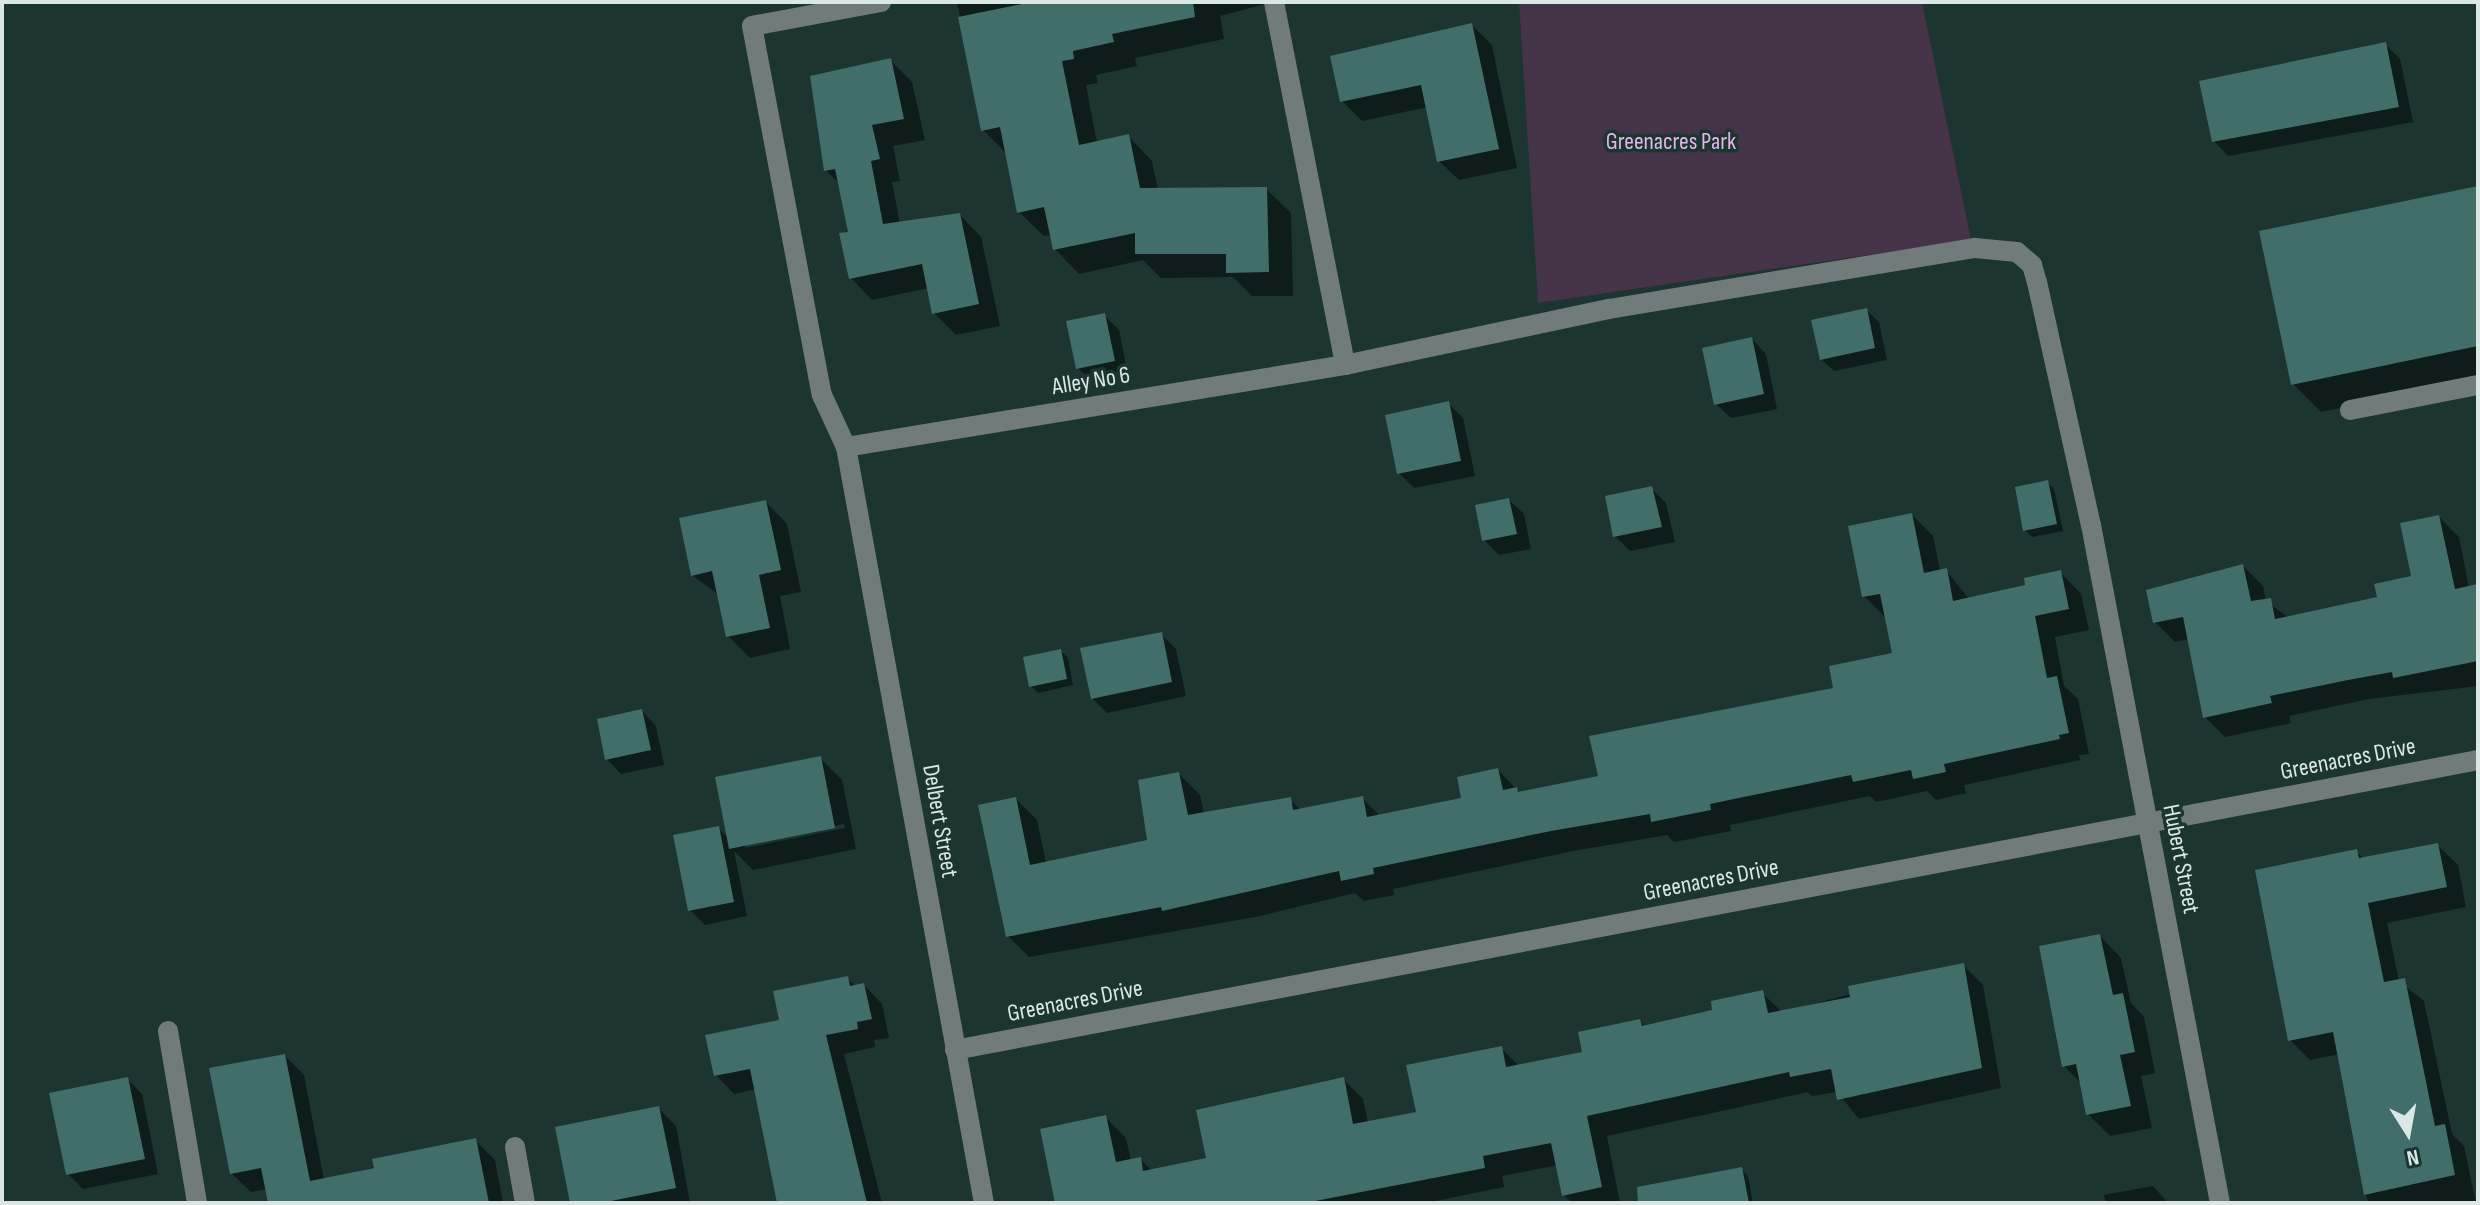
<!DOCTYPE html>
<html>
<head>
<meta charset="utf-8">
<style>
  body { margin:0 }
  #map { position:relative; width:2480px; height:1205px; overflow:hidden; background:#1c3531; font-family:"Sofia Sans Condensed",sans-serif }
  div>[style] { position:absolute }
  .green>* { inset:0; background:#453347 }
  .shadow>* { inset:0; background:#0007 }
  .building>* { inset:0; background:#416e68 }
  .minor>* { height:20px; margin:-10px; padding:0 10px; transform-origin:10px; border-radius:10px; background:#717c7a }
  span { translate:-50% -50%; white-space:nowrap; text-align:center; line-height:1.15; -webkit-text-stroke:7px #1c3531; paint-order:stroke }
  .park-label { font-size:24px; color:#e3b6e6 }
  .street-label { font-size:24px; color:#dae8e5 }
  .frame { position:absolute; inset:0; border:4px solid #dae8e5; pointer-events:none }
  .north { position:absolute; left:2368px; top:1093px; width:80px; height:80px; -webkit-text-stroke:6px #1c3531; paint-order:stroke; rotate:169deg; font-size:22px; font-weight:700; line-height:32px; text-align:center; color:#dae8e5 }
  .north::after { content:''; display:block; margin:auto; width:28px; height:36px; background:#dae8e5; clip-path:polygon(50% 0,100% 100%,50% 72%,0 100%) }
</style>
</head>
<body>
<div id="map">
  <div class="green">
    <i style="clip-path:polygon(1519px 2px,1922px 2px,1971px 240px,1538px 303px)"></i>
  </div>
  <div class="shadow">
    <i style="clip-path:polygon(957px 2px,1273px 2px,1220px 16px,1224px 39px,1135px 58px,1137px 66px,1096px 75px,1098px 83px,1086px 85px,1097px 143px,1128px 136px,1152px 161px,1158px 190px,1266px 189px,1291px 213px,1293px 296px,1252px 296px,1233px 277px,1161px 278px,1143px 260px,1079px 274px,1055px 249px,1052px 235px,1044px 236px,1019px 212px,1007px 154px,983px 130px)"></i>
    <i style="clip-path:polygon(1472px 25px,1492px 45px,1517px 168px,1459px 180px,1439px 161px,1428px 107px,1362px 121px,1342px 101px)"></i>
    <i style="clip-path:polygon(2385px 44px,2400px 59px,2413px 122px,2228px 156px,2214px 141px)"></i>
    <i style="clip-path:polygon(891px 61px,912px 82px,925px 140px,893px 146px,900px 181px,892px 182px,900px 224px,960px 215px,981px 237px,1000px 326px,956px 335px,934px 313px,929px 288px,872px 300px,851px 278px,851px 233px,841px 185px,826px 170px)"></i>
    <i style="clip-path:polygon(2478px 192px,2478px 379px,2321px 412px,2293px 384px)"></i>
    <i style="clip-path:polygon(1866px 310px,1879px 322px,1887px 360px,1834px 371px,1821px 359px)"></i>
    <i style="clip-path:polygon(1104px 315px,1119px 330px,1128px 375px,1093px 383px,1078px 368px)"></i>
    <i style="clip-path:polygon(1752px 339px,1766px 354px,1777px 409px,1731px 418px,1716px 404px)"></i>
    <i style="clip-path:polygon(1448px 403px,1463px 418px,1475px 476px,1414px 488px,1399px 473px)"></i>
    <i style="clip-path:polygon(2047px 482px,2054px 489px,2063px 531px,2032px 537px,2025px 530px)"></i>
    <i style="clip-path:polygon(1651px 488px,1666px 503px,1675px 542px,1630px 551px,1615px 536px)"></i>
    <i style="clip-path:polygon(1509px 500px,1524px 514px,1531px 549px,1499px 555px,1484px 540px)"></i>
    <i style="clip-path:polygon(766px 502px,787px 524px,801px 592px,780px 596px,790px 649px,750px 658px,728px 636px,719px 595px,692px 575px)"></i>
    <i style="clip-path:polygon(1912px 515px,1933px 536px,1940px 571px,1946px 570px,1969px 599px,2028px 587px,2060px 572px,2081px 594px,2089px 630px,2055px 637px,2064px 686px,2078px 699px,2089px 754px,2079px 755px,2080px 760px,1964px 785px,1966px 793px,1936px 800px,1927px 791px,1876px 802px,1870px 796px,1730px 825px,1731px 831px,1674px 842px,1667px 835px,1573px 851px,1393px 889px,1394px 895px,1364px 901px,1355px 893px,1255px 917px,1029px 957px,1008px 936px,1016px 799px,1037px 820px,1046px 863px,1150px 842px,1179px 774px,1200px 795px,1204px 814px,1290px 800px,1301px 810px,1362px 798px,1381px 817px,1464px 800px,1498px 770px,1521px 794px,1600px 778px,1836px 689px,1894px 655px,1885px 617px,1864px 596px)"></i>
    <i style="clip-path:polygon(2439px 517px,2459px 537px,2469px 588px,2478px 587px,2478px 686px,2369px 699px,2289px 716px,2291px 723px,2225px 737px,2205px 717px,2189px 639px,2175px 642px,2155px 622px,2243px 566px,2263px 586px,2266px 601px,2289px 618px,2379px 599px,2414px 578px)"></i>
    <i style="clip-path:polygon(1161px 634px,1176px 649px,1186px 696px,1107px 713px,1092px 698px)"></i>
    <i style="clip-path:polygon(1061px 651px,1068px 658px,1073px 685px,1038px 693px,1031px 686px)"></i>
    <i style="clip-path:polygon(642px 711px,656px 726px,664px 765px,621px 774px,607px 759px)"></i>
    <i style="clip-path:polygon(evenodd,820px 758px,842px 780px,856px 849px,753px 870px,734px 851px,747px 916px,705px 925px,690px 910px,718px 828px,729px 839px,820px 758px,844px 824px,845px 828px,745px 848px,745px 844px,844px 824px)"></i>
    <i style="clip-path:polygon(2437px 845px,2458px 865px,2466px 907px,2387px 923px,2399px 981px,2424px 1001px,2452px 1134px,2464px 1146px,2476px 1203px,2368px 1203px,2340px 1054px,2310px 1060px,2290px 1040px,2356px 851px,2364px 859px)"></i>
    <i style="clip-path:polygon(2100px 936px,2121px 958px,2131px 1003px,2144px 1017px,2155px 1073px,2141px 1076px,2152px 1128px,2110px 1136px,2088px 1114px,2082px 1084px,2064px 1066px)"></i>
    <i style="clip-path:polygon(1963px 965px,1983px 985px,2001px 1088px,1859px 1119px,1837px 1092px,1812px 1096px,1808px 1092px,1607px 1136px,1620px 1203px,1572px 1203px,1564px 1195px,1558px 1165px,1502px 1176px,1504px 1187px,1426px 1203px,1057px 1203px,1106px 1118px,1126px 1138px,1131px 1161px,1140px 1159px,1152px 1171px,1208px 1160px,1343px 1079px,1363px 1099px,1368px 1123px,1418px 1113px,1501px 1048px,1519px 1066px,1585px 1054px,1640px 1021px,1645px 1027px,1715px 1012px,1762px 993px,1782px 1012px)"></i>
    <i style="clip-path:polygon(847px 978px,856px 987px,864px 985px,882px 1004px,889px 1038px,874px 1040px,875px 1047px,844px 1054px,882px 1203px,779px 1203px,756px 1089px,734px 1094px,716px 1075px,782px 1021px)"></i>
    <i style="clip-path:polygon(285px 1056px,304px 1075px,324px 1180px,476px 1141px,495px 1160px,503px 1203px,270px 1203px,267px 1189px,251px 1192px,231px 1173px)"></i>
    <i style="clip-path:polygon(127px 1079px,142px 1094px,158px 1174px,83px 1189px,68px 1174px)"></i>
    <i style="clip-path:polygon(658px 1108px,676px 1126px,690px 1203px,574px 1203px)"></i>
    <i style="clip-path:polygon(1741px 1169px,1748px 1176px,1753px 1203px,1709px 1203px)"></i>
    <i style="clip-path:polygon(2153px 1186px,2168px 1203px,2106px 1203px,2104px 1195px)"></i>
  </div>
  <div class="building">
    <i style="clip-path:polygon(1032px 2px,1193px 2px,1195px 17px,1112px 34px,1114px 42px,1073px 51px,1074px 59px,1062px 61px,1079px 145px,1129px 134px,1140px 188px,1267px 187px,1269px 272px,1226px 273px,1226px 254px,1135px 254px,1135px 233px,1053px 250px,1044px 207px,1017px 213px,1000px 127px,981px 131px,958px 17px)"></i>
    <i style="clip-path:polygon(1472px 23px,1499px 149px,1437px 162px,1421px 85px,1340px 102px,1330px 56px)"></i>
    <i style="clip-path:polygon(2386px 42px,2399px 107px,2212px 142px,2199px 81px)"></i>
    <i style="clip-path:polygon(891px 58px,904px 119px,872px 125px,880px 159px,871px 161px,883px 224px,960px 213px,979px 304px,932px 314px,922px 264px,849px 279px,839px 233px,848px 232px,835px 169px,824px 171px,810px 76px)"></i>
    <i style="clip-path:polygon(2478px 186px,2478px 346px,2291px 385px,2259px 231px)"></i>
    <i style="clip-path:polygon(1867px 308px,1875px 348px,1820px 360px,1811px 320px)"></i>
    <i style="clip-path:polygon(1105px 313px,1115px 361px,1076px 369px,1066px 321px)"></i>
    <i style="clip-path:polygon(1752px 337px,1764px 394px,1714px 405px,1702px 348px)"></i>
    <i style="clip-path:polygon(1449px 401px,1461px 461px,1397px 474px,1385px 415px)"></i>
    <i style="clip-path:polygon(2048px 480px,2057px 524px,2023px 531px,2015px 487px)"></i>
    <i style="clip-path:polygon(1652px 486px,1662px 527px,1613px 537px,1605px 496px)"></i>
    <i style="clip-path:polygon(1509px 498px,1517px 534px,1482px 541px,1475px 505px)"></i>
    <i style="clip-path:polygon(766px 500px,781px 570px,759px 575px,770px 628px,726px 637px,712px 571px,691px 576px,679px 518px)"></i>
    <i style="clip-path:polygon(1912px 513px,1924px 573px,1947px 568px,1953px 601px,2025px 585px,2024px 578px,2061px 570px,2069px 609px,2035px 616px,2047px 678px,2057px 676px,2069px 733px,2059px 735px,2060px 739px,1944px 764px,1946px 772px,1913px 779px,1911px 770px,1853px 782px,1851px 775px,1710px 804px,1711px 810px,1651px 822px,1650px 814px,1551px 831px,1373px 868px,1374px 874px,1341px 881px,1339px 871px,1162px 911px,1161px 907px,1006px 937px,978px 805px,1016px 797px,1030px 865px,1147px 840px,1138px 780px,1179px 772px,1188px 815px,1291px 797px,1293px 810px,1363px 796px,1367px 817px,1461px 798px,1457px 777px,1498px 768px,1503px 790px,1517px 787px,1518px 792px,1598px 776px,1589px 736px,1833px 688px,1829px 666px,1892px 653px,1880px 594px,1862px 597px,1848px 526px)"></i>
    <i style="clip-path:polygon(2439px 515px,2455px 589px,2478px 584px,2478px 661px,2393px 678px,2392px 672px,2348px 680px,2270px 696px,2272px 703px,2203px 718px,2183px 617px,2153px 623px,2146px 590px,2243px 564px,2251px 601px,2271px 598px,2275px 619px,2377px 597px,2374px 584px,2411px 576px,2400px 523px)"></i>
    <i style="clip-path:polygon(1162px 632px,1172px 682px,1091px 699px,1080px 648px)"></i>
    <i style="clip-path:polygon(1061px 649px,1067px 679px,1029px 687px,1023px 657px)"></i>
    <i style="clip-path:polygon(642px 709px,651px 750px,605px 760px,597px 719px)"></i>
    <i style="clip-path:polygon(821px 756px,835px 828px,729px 849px,715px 777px)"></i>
    <i style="clip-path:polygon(719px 826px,734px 902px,688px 911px,673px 835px)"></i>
    <i style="clip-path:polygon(2438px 843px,2447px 887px,2368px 903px,2384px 982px,2405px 978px,2435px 1126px,2445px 1124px,2455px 1175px,2364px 1195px,2333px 1032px,2288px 1041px,2255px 870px,2357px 849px,2359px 858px)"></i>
    <i style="clip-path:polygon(2100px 934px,2113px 995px,2123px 993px,2135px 1052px,2120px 1055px,2131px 1106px,2086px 1115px,2076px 1064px,2062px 1067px,2039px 946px)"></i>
    <i style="clip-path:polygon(1964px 963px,1982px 1068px,1837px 1100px,1831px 1069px,1790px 1077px,1789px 1072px,1587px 1116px,1602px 1187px,1562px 1196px,1551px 1143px,1483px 1156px,1485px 1168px,1305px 1203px,1055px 1203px,1040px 1129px,1106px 1115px,1116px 1162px,1141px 1157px,1143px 1171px,1206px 1158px,1196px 1110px,1344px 1077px,1353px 1124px,1416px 1112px,1406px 1065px,1502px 1046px,1506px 1067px,1582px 1052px,1578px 1032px,1640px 1019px,1642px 1026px,1712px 1010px,1711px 1001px,1763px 990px,1768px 1013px,1850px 997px,1848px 986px)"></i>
    <i style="clip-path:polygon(848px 976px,850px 986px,864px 983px,872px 1019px,857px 1022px,858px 1029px,826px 1035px,867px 1203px,777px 1203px,750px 1069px,714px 1076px,705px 1035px,779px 1020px,773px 991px)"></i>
    <i style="clip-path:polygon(285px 1054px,310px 1181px,374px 1168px,372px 1159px,476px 1138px,489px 1203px,268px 1203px,261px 1168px,230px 1174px,209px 1068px)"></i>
    <i style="clip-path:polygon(128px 1077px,145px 1159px,66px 1175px,49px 1093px)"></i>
    <i style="clip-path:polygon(659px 1106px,676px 1188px,601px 1203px,570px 1203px,555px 1127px)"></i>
    <i style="clip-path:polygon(1742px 1167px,1749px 1203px,1638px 1203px,1637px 1187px)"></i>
  </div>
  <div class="minor">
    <i style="left:881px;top:2px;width:131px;rotate:169.5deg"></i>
    <i style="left:752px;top:26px;width:376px;rotate:79.3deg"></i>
    <i style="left:822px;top:395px;width:57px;rotate:65.2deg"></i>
    <i style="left:846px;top:447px;width:768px;rotate:79.66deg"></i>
    <i style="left:1274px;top:2px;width:370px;rotate:78.9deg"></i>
    <i style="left:2350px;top:410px;width:130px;rotate:-11.1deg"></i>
    <i style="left:846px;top:447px;width:506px;rotate:-9.33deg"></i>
    <i style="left:1345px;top:365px;width:270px;rotate:-12deg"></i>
    <i style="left:1609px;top:309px;width:371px;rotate:-9.5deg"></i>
    <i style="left:1975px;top:248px;width:42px;rotate:5.4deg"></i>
    <i style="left:2017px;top:252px;width:20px;rotate:41deg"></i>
    <i style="left:2032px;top:265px;width:18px;rotate:74deg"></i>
    <i style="left:2037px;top:282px;width:249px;rotate:77.5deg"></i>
    <i style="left:2091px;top:525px;width:690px;rotate:79.23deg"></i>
    <i style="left:168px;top:1031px;width:174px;rotate:80.4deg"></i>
    <i style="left:955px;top:1050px;width:1550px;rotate:-10.78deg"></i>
    <i style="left:515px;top:1147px;width:57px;rotate:79.9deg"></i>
  </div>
  <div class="park-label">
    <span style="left:1671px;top:142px">Greenacres Park</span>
  </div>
  <div class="street-label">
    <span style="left:1091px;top:381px;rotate:-9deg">Alley No 6</span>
    <span style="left:2348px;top:759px;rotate:-11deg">Greenacres Drive</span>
    <span style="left:940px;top:821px;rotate:80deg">Delbert Street</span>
    <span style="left:2181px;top:859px;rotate:79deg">Hubert Street</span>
    <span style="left:1711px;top:880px;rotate:-11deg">Greenacres Drive</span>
    <span style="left:1075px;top:1001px;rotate:-11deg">Greenacres Drive</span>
  </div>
  <div class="frame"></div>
  <div class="north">N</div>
</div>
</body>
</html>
